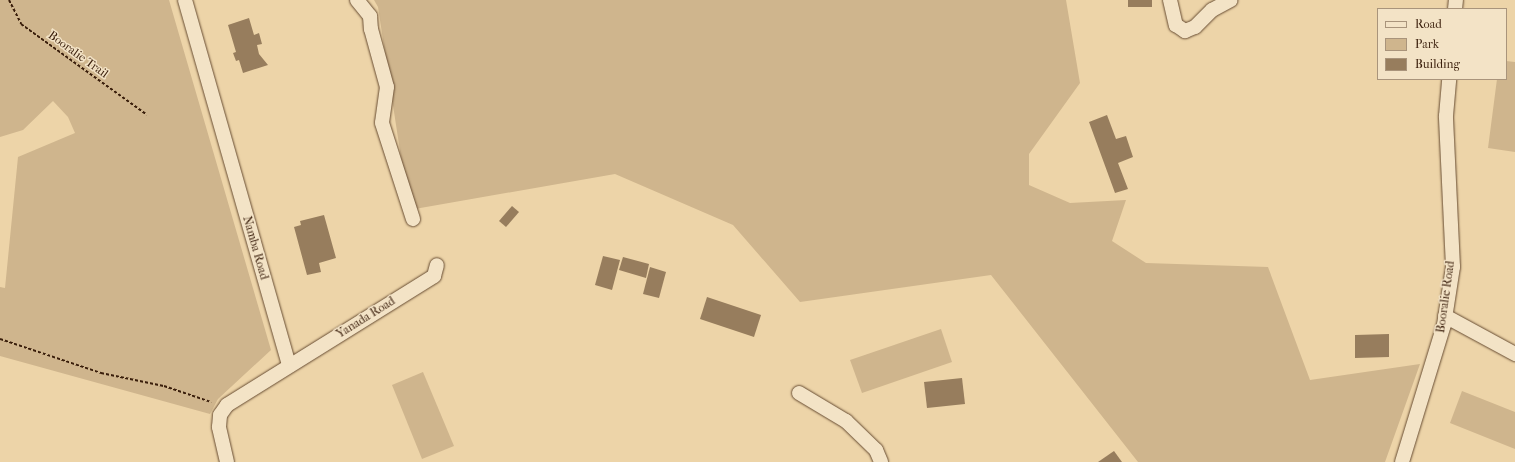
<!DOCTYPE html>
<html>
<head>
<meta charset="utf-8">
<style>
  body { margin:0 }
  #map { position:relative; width:1515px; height:462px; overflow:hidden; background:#edd4a8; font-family:"IM FELL French Canon",serif }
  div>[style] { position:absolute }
  .green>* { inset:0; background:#cfb58d }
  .building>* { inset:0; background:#977d5d }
  .path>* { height:2px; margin-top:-1px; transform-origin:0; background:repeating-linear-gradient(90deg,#3a1e0b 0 3px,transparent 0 5px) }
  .roads { filter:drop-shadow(0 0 1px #674c32) drop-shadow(0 0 1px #674c32) }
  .minor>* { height:14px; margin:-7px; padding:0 7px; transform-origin:7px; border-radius:7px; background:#f3e3c6 }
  span { translate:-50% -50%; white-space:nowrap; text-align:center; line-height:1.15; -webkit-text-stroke:3px #f3e3c6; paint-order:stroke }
  .street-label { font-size:12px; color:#3a1e0b }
  .legend { position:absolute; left:1377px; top:8px; width:130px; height:72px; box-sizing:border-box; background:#f3e3c6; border:1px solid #a9947b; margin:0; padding:5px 7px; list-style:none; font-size:12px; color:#3a1e0b }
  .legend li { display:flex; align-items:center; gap:8px; height:20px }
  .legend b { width:20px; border:1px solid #a9947b }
</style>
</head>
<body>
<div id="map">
  <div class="green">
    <i style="clip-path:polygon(0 0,169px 0,271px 350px,218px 399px,210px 414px,0 356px,0 287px,5px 288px,18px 157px,75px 133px,68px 117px,53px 101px,23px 130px,0 137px)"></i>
    <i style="clip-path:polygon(374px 0,1066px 0,1080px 83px,1029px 154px,1029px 185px,1070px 203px,1126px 200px,1112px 241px,1146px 263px,1268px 267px,1310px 380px,1420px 364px,1385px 462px,1138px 462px,991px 275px,800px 302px,733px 225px,615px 174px,409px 210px,378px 7px)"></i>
    <i style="clip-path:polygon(1506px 61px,1515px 62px,1515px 152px,1488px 148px,1497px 79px,1506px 79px)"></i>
    <i style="clip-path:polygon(941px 329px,952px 362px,862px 393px,850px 360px)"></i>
    <i style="clip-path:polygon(423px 372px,454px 446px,422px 459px,392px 385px)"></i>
    <i style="clip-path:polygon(1462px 391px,1515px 412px,1515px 449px,1450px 423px)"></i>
  </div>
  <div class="building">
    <i style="clip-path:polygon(1128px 0,1152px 0,1152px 7px,1128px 7px)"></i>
    <i style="clip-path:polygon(249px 18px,254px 35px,259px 33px,262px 44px,257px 45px,259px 54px,268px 65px,243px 73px,239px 60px,236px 61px,233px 53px,236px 52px,228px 25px)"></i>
    <i style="clip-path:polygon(1107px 115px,1116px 139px,1126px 136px,1133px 157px,1118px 163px,1128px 189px,1115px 193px,1089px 122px)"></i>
    <i style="clip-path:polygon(512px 206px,519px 212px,506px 227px,499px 221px)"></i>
    <i style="clip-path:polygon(324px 215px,336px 258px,319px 263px,321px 272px,307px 275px,294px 227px,301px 225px,300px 221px)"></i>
    <i style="clip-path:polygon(603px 256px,620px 260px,612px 290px,595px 285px)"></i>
    <i style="clip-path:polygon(623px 257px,649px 264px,646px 278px,619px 270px)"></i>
    <i style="clip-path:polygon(650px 267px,666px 272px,659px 298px,643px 294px)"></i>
    <i style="clip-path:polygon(707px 297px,761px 315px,754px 337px,700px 319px)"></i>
    <i style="clip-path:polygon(1389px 334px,1389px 357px,1355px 358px,1355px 335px)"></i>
    <i style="clip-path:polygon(962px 378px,965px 404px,927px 408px,924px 382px)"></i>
    <i style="clip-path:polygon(1114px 451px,1122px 462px,1098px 462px)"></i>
  </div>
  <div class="path">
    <i style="left:9px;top:0;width:27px;rotate:63deg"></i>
    <i style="left:21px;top:24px;width:155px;rotate:35.8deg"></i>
    <i style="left:0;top:339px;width:107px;rotate:18.6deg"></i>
    <i style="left:101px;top:373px;width:64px;rotate:11.7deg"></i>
    <i style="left:164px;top:386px;width:50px;rotate:18.8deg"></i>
  </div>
  <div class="roads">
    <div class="minor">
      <i style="left:185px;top:0;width:380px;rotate:74.1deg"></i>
      <i style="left:357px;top:0;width:21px;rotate:51deg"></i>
      <i style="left:370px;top:16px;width:13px;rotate:86deg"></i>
      <i style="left:371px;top:29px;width:60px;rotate:74.6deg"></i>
      <i style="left:387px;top:87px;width:36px;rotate:98deg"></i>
      <i style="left:382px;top:123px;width:101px;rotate:72.1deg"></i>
      <i style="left:1170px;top:0;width:26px;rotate:77deg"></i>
      <i style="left:1176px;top:25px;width:11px;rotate:34deg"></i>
      <i style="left:1185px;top:31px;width:11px;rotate:-22deg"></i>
      <i style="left:1195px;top:27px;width:24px;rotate:-45deg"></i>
      <i style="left:1212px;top:10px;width:21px;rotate:-28deg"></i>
      <i style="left:1455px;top:9px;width:9px;rotate:-84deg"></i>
      <i style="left:1445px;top:316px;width:80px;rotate:28.5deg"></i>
      <i style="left:799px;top:393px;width:55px;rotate:30.8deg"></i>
      <i style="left:846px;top:421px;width:42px;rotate:44deg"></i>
      <i style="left:876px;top:450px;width:13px;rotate:67deg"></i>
      <i style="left:227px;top:462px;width:36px;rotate:-103deg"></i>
      <i style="left:219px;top:427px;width:12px;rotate:-85deg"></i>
      <i style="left:220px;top:415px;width:12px;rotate:-55deg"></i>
      <i style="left:227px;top:405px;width:244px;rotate:-31.9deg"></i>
      <i style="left:434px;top:276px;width:11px;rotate:-75deg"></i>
      <i style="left:1402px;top:462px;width:143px;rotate:-73deg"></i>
      <i style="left:1444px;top:325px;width:59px;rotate:-81.2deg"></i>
      <i style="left:1453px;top:267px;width:151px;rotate:-92.7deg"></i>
      <i style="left:1446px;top:116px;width:37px;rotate:-85deg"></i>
    </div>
  </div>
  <div class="street-label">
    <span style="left:78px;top:55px;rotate:36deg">Booralie Trail</span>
    <span style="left:255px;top:248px;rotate:74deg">Namba Road</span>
    <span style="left:1446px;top:297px;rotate:-82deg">Booralie Road</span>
    <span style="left:366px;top:318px;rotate:-32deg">Yanada Road</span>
  </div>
  <ul class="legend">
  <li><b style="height:5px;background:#f3e3c6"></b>Road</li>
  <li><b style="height:11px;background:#cfb58d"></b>Park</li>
  <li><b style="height:11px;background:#977d5d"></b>Building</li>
  </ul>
</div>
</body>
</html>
